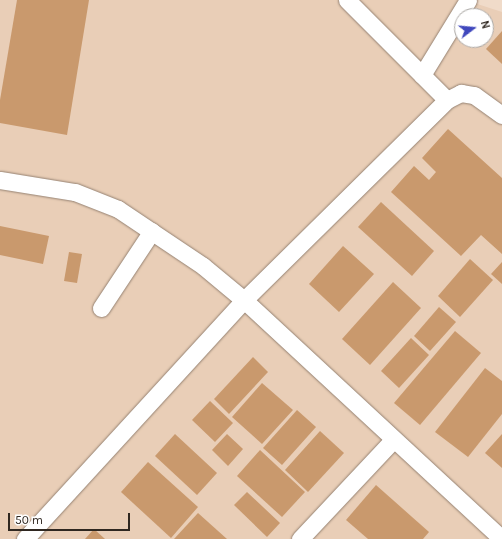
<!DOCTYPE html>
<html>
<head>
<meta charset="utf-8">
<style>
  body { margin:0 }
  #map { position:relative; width:502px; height:539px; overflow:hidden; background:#f0dbc9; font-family:Karla,sans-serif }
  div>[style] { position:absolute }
  .built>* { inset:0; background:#e9ceb7 }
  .building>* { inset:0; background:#c9996d }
  .roads { filter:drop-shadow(0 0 1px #958272) drop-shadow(0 0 1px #958272) }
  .minor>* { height:17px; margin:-8.5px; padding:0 8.5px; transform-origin:8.5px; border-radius:8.5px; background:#fff }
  span { translate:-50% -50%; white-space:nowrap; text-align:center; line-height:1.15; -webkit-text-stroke:3px #fff; paint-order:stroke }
  .north { position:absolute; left:454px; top:8px; width:40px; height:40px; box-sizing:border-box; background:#fff; border:1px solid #aca9a6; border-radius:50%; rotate:74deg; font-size:11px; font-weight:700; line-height:16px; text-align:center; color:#2f2720 }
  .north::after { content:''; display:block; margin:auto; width:14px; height:18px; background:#4048bd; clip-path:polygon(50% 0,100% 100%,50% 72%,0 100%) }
  .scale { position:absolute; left:8px; top:513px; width:122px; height:18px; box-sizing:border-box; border:2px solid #2f2720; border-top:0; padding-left:5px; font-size:12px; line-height:14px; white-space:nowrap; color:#2f2720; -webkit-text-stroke:3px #fff; paint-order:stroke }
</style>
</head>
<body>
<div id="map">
  <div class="built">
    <i style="clip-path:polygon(evenodd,0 0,465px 0,502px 12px,502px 539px,0 539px,0 0,462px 16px,486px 16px,486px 40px,462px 40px,462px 16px)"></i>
  </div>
  <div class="building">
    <i style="clip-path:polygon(17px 0,89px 0,67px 135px,0 123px,0 100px)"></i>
    <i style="clip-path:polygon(502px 31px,502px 64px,486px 49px)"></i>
    <i style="clip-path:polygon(448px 129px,502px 178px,502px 254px,481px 235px,461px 256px,391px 192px,414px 166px,429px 180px,436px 172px,422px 158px)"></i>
    <i style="clip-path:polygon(381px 202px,434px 251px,412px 276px,358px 227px)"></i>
    <i style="clip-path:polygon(0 226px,49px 236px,43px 264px,0 255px)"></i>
    <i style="clip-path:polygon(343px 246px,374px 274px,339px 312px,309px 284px)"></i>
    <i style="clip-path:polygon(69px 252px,82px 254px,77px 283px,64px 281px)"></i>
    <i style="clip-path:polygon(470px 259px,493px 280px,460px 317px,438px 296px)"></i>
    <i style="clip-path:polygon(502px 262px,502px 284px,491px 274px)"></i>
    <i style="clip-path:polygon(393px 282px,421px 308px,370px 365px,342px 339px)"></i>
    <i style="clip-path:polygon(439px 307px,456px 322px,430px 351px,414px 336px)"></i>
    <i style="clip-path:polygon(455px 331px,481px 353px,420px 425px,394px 403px)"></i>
    <i style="clip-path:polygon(411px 338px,429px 355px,399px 388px,381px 371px)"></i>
    <i style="clip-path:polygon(253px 357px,268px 372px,229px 414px,214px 399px)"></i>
    <i style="clip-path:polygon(485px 368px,502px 381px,502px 414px,468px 457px,435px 432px)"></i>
    <i style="clip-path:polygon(262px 383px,293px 410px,262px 444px,232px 417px)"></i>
    <i style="clip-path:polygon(210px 401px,233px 423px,215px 442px,192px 420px)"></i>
    <i style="clip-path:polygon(297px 410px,316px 427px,282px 465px,263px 448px)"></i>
    <i style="clip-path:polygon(320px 431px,344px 453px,308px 492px,285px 470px)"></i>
    <i style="clip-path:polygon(175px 434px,217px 473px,197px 495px,155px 456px)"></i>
    <i style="clip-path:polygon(227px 434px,243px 449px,228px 466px,212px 450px)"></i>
    <i style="clip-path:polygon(502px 434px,502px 468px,485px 453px)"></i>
    <i style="clip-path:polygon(260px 450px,305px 492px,282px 517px,237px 476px)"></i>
    <i style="clip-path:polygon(148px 462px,198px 507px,171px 538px,121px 492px)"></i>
    <i style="clip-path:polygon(376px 485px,429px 532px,423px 539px,368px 539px,346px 520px)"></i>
    <i style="clip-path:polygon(247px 492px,280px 523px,267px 537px,234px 505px)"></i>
    <i style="clip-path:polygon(198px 513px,227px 539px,174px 539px)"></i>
    <i style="clip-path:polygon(94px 529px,105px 539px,85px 539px)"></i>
  </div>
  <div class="roads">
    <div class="minor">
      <i style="left:347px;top:0;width:141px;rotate:45deg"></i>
      <i style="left:422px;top:75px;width:88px;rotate:-58.5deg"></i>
      <i style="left:0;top:180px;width:76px;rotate:9.1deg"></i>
      <i style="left:75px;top:192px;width:46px;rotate:21.6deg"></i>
      <i style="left:118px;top:209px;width:102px;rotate:33.8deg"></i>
      <i style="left:203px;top:266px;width:53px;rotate:39.7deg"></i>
      <i style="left:244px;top:300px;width:352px;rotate:42.8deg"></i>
      <i style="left:101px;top:308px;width:92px;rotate:-56.5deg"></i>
      <i style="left:25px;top:539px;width:324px;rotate:-47.5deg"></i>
      <i style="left:244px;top:300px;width:285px;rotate:-44.6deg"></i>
      <i style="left:447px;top:100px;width:16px;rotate:-27deg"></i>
      <i style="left:461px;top:93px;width:13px;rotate:9deg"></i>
      <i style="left:474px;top:95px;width:34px;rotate:36deg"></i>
      <i style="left:300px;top:539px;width:136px;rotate:-46.8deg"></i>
    </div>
  </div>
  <div class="north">N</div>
  <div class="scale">50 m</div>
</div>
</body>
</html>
